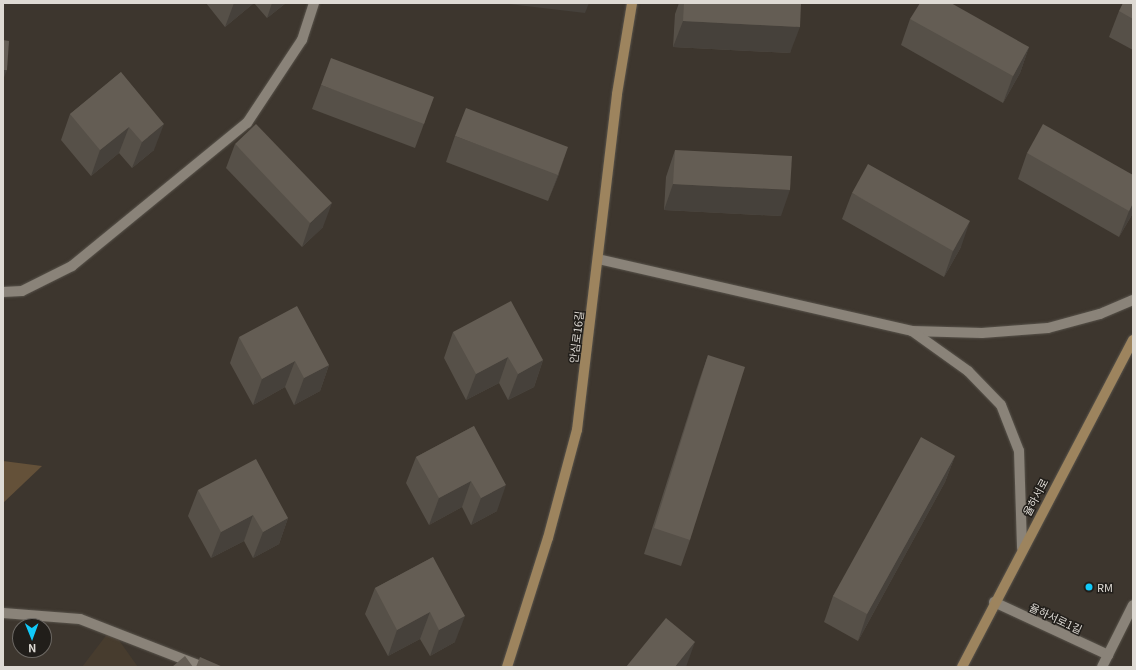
<!DOCTYPE html>
<html>
<head>
<meta charset="utf-8">
<style>
  body { margin:0 }
  #map { position:relative; width:1136px; height:670px; overflow:hidden; background:#3d362e; font-family:Georgia,"Noto Sans KR",serif }
  div>[style] { position:absolute }
  .built>* { inset:0; background:#473c2e }
  .green>* { inset:0; background:#645139 }
  .roads { filter:drop-shadow(0 0 1px #58534b) drop-shadow(0 0 1px #58534b) }
  .minor>* { height:10px; margin:-5px; padding:0 5px; transform-origin:5px; border-radius:5px; background:#8a8379 }
  .tertiary>* { height:10px; margin:-5px; padding:0 5px; transform-origin:5px; border-radius:5px; background:#8a8379 }
  .secondary>* { height:10px; margin:-5px; padding:0 5px; transform-origin:5px; border-radius:5px; background:#9d845e }
  .wall>* { inset:0; background:#565048 }
  .shaded-wall>* { inset:0; background:#46413b }
  .building>* { inset:0; background:#645d54 }
  .dots>* { width:11px; height:11px; translate:-50% -50%; box-sizing:border-box; border:2px solid #211e1a; border-radius:50% }
  span { translate:-50% -50%; white-space:nowrap; text-align:center; line-height:1.15; -webkit-text-stroke:3px #211e1a; paint-order:stroke }
  .street-label { font-size:11px; color:#dedad4 }
  .poi-label { font-size:11px; color:#dedad4 }
  .left { translate:0 -50%; text-align:left }
  .frame { position:absolute; inset:0; border:4px solid #dedad4; pointer-events:none }
  .north { position:absolute; left:12px; top:618px; width:40px; height:40px; box-sizing:border-box; background:#211e1a; border:1px solid #6d6964; border-radius:50%; rotate:179deg; font-size:11px; font-weight:700; line-height:16px; text-align:center; color:#dedad4 }
  .north::after { content:''; display:block; margin:auto; width:14px; height:18px; background:#11cafa; clip-path:polygon(50% 0,100% 100%,50% 72%,0 100%) }
</style>
</head>
<body>
<div id="map">
  <div class="built">
    <i style="clip-path:polygon(111px 629px,138px 667px,82px 667px)"></i>
  </div>
  <div class="green">
    <i style="clip-path:polygon(3px 461px,42px 466px,3px 503px)"></i>
  </div>
  <div class="roads">
    <div class="minor">
      <i style="left:3px;top:292px;width:19px;rotate:-3deg"></i>
      <i style="left:22px;top:291px;width:56px;rotate:-26.6deg"></i>
      <i style="left:72px;top:266px;width:226px;rotate:-39.3deg"></i>
      <i style="left:247px;top:123px;width:100px;rotate:-56.5deg"></i>
      <i style="left:302px;top:40px;width:39px;rotate:-72deg"></i>
      <i style="left:994px;top:602px;width:126px;rotate:24.9deg"></i>
      <i style="left:1102px;top:667px;width:69px;rotate:-63.4deg"></i>
    </div>
    <div class="tertiary">
      <i style="left:598px;top:259px;width:322px;rotate:12.9deg"></i>
      <i style="left:912px;top:331px;width:70px;rotate:1.6deg"></i>
      <i style="left:982px;top:333px;width:66px;rotate:-4.3deg"></i>
      <i style="left:1048px;top:328px;width:54px;rotate:-15.1deg"></i>
      <i style="left:1100px;top:314px;width:36px;rotate:-23deg"></i>
      <i style="left:912px;top:331px;width:69px;rotate:35.5deg"></i>
      <i style="left:968px;top:371px;width:47px;rotate:45.9deg"></i>
      <i style="left:1001px;top:405px;width:49px;rotate:68.6deg"></i>
      <i style="left:1019px;top:451px;width:97px;rotate:88.2deg"></i>
      <i style="left:3px;top:613px;width:77px;rotate:4.5deg"></i>
      <i style="left:80px;top:619px;width:132px;rotate:21.3deg"></i>
    </div>
    <div class="secondary">
      <i style="left:507px;top:667px;width:135px;rotate:-72.4deg"></i>
      <i style="left:548px;top:538px;width:112px;rotate:-75deg"></i>
      <i style="left:577px;top:430px;width:338px;rotate:-83.2deg"></i>
      <i style="left:617px;top:94px;width:92px;rotate:-80.6deg"></i>
      <i style="left:962px;top:667px;width:369px;rotate:-62.4deg"></i>
    </div>
  </div>
  <div class="wall">
    <i style="clip-path:polygon(206px 3px,286px 3px,267px 18px,254px 3px,225px 27px)"></i>
    <i style="clip-path:polygon(679px 3px,801px 3px,790px 53px,673px 47px,675px 14px)"></i>
    <i style="clip-path:polygon(1133px 3px,1133px 50px,1109px 37px,1119px 11px)"></i>
    <i style="clip-path:polygon(910px 19px,1029px 47px,1020px 73px,1003px 103px,901px 45px)"></i>
    <i style="clip-path:polygon(121px 72px,154px 150px,132px 168px,119px 153px,91px 176px,61px 140px,70px 114px)"></i>
    <i style="clip-path:polygon(321px 85px,425px 121px,415px 148px,312px 109px)"></i>
    <i style="clip-path:polygon(455px 136px,559px 174px,548px 201px,446px 162px)"></i>
    <i style="clip-path:polygon(235px 144px,323px 227px,302px 247px,226px 168px)"></i>
    <i style="clip-path:polygon(675px 150px,781px 216px,664px 210px,666px 177px)"></i>
    <i style="clip-path:polygon(1027px 153px,1133px 175px,1133px 213px,1119px 237px,1018px 179px)"></i>
    <i style="clip-path:polygon(852px 193px,961px 247px,944px 277px,842px 219px)"></i>
    <i style="clip-path:polygon(453px 332px,543px 360px,534px 387px,508px 400px,499px 383px,466px 400px,444px 358px)"></i>
    <i style="clip-path:polygon(239px 337px,329px 365px,320px 391px,294px 405px,285px 387px,253px 405px,230px 363px)"></i>
    <i style="clip-path:polygon(708px 355px,690px 540px,681px 566px,644px 554px,699px 381px)"></i>
    <i style="clip-path:polygon(474px 426px,497px 511px,471px 525px,462px 507px,429px 525px,406px 483px,416px 457px)"></i>
    <i style="clip-path:polygon(955px 456px,945px 482px,858px 641px,824px 622px,833px 596px)"></i>
    <i style="clip-path:polygon(198px 490px,288px 518px,279px 544px,253px 558px,244px 541px,211px 558px,188px 516px)"></i>
    <i style="clip-path:polygon(433px 557px,455px 642px,430px 656px,420px 639px,388px 656px,365px 614px,375px 588px)"></i>
  </div>
  <div class="shaded-wall">
    <i style="clip-path:polygon(234px 3px,254px 3px,225px 27px)"></i>
    <i style="clip-path:polygon(272px 3px,286px 3px,267px 18px)"></i>
    <i style="clip-path:polygon(500px 3px,589px 3px,585px 13px)"></i>
    <i style="clip-path:polygon(683px 21px,800px 27px,790px 53px,673px 47px)"></i>
    <i style="clip-path:polygon(1029px 47px,1020px 73px,1003px 103px,1013px 76px)"></i>
    <i style="clip-path:polygon(3px 70px,7px 70px,3px 80px)"></i>
    <i style="clip-path:polygon(164px 124px,154px 150px,132px 168px,142px 142px)"></i>
    <i style="clip-path:polygon(129px 127px,119px 153px,91px 176px,100px 150px)"></i>
    <i style="clip-path:polygon(568px 147px,559px 174px,548px 201px,558px 175px)"></i>
    <i style="clip-path:polygon(673px 184px,790px 190px,781px 216px,664px 210px)"></i>
    <i style="clip-path:polygon(332px 203px,323px 227px,302px 247px,310px 223px)"></i>
    <i style="clip-path:polygon(1133px 203px,1133px 213px,1119px 237px,1129px 211px)"></i>
    <i style="clip-path:polygon(970px 221px,961px 247px,944px 277px,953px 251px)"></i>
    <i style="clip-path:polygon(508px 357px,499px 383px,466px 400px,476px 374px)"></i>
    <i style="clip-path:polygon(543px 360px,534px 387px,508px 400px,518px 374px)"></i>
    <i style="clip-path:polygon(295px 361px,285px 387px,253px 405px,262px 379px)"></i>
    <i style="clip-path:polygon(329px 365px,320px 391px,294px 405px,304px 378px)"></i>
    <i style="clip-path:polygon(955px 456px,945px 482px,858px 641px,867px 614px)"></i>
    <i style="clip-path:polygon(471px 481px,462px 507px,429px 525px,439px 498px)"></i>
    <i style="clip-path:polygon(506px 485px,497px 511px,471px 525px,481px 498px)"></i>
    <i style="clip-path:polygon(253px 515px,244px 541px,211px 558px,221px 532px)"></i>
    <i style="clip-path:polygon(288px 518px,279px 544px,253px 558px,263px 532px)"></i>
    <i style="clip-path:polygon(430px 612px,420px 639px,388px 656px,397px 630px)"></i>
    <i style="clip-path:polygon(465px 616px,455px 642px,430px 656px,439px 630px)"></i>
    <i style="clip-path:polygon(695px 642px,686px 667px,675px 667px)"></i>
  </div>
  <div class="building">
    <i style="clip-path:polygon(684px 3px,801px 3px,800px 27px,683px 21px)"></i>
    <i style="clip-path:polygon(920px 3px,951px 3px,1029px 47px,1013px 76px,910px 19px)"></i>
    <i style="clip-path:polygon(1123px 3px,1133px 3px,1133px 19px,1119px 11px)"></i>
    <i style="clip-path:polygon(3px 40px,9px 41px,7px 70px,3px 70px)"></i>
    <i style="clip-path:polygon(331px 58px,434px 97px,424px 124px,321px 85px)"></i>
    <i style="clip-path:polygon(121px 72px,164px 124px,142px 142px,129px 127px,100px 150px,70px 114px)"></i>
    <i style="clip-path:polygon(466px 108px,568px 147px,558px 175px,455px 136px)"></i>
    <i style="clip-path:polygon(256px 124px,332px 203px,310px 223px,235px 144px)"></i>
    <i style="clip-path:polygon(1043px 124px,1133px 175px,1133px 203px,1129px 211px,1027px 153px)"></i>
    <i style="clip-path:polygon(675px 150px,792px 156px,790px 190px,673px 184px)"></i>
    <i style="clip-path:polygon(868px 164px,970px 221px,953px 251px,852px 193px)"></i>
    <i style="clip-path:polygon(511px 301px,543px 360px,518px 374px,508px 357px,476px 374px,453px 332px)"></i>
    <i style="clip-path:polygon(297px 306px,329px 365px,304px 378px,295px 361px,262px 379px,239px 337px)"></i>
    <i style="clip-path:polygon(708px 355px,745px 367px,690px 540px,654px 528px)"></i>
    <i style="clip-path:polygon(474px 426px,506px 485px,481px 498px,471px 481px,439px 498px,416px 457px)"></i>
    <i style="clip-path:polygon(921px 437px,955px 456px,867px 614px,833px 596px)"></i>
    <i style="clip-path:polygon(256px 459px,288px 518px,263px 532px,253px 515px,221px 532px,198px 490px)"></i>
    <i style="clip-path:polygon(433px 557px,465px 616px,439px 630px,430px 612px,397px 630px,375px 588px)"></i>
    <i style="clip-path:polygon(666px 618px,695px 642px,675px 667px,626px 667px)"></i>
    <i style="clip-path:polygon(185px 656px,193px 667px,172px 667px)"></i>
    <i style="clip-path:polygon(200px 657px,223px 667px,196px 667px)"></i>
  </div>
  <div class="dots">
    <i style="left:1089px;top:587px;background:#11cafa"></i>
  </div>
  <div class="street-label">
    <span style="left:576px;top:337px;rotate:-83deg">안심로16길</span>
    <span style="left:1035px;top:497px;rotate:-62deg">율하서로</span>
    <span style="left:1056px;top:618px;rotate:25deg">율하서로1길</span>
  </div>
  <div class="poi-label">
    <span class="left" style="left:1097px;top:587px">RM</span>
  </div>
  <div class="frame"></div>
  <div class="north">N</div>
</div>
</body>
</html>
